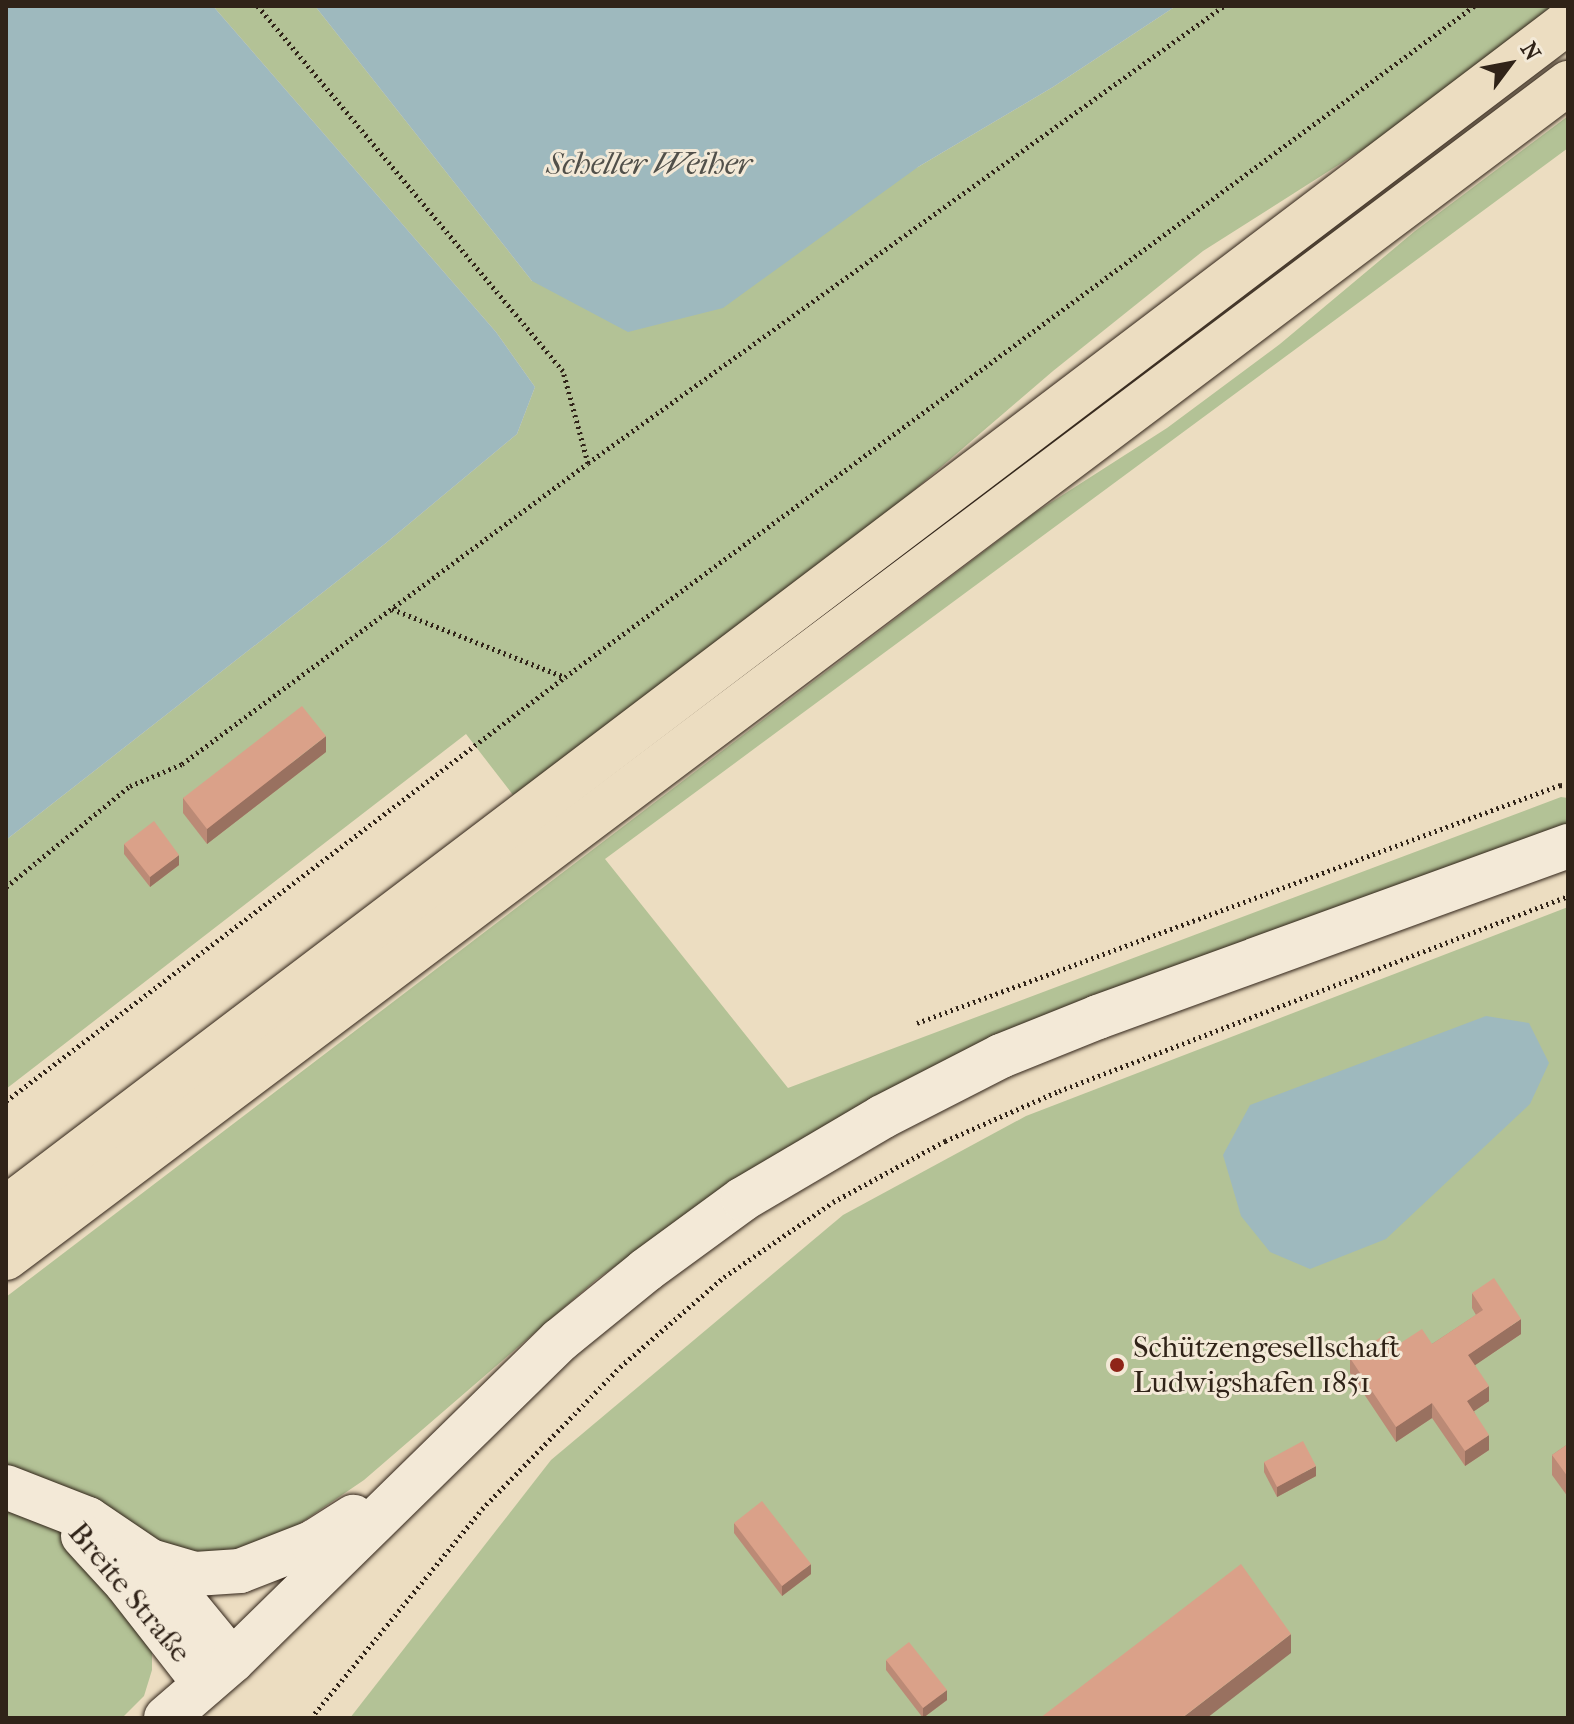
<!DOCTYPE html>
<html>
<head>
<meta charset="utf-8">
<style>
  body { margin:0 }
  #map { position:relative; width:1574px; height:1724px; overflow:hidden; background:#ecddc1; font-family:"IM FELL French Canon",serif }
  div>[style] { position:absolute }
  .green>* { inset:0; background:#b3c296 }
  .water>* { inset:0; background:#9eb9be }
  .path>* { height:5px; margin-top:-2.5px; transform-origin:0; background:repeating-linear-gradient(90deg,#302318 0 2px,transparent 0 6px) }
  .roads { filter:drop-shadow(0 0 2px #302318) drop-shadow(0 0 2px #302318) }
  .secondary>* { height:44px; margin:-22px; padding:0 22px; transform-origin:22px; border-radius:22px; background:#f3e9d7 }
  .highway>* { height:44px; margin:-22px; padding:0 22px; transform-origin:22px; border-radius:22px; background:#ecddc1 }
  .wall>* { inset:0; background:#bb8a76 }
  .shaded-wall>* { inset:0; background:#997160 }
  .building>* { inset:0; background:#daa189 }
  .dots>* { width:22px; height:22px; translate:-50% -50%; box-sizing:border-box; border:4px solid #f3e9d7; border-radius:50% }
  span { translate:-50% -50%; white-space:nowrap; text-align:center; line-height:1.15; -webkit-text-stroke:6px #f3e9d7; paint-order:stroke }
  .poi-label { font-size:30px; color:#302318 }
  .left { translate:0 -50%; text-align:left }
  .street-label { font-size:30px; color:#302318 }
  .water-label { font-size:32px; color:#51504a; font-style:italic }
  .frame { position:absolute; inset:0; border:8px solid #302318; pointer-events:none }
  .north { position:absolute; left:1470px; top:24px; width:80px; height:80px; -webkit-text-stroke:6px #f3e9d7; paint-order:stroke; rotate:58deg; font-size:22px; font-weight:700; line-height:32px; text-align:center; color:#302318 }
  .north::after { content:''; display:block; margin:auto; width:28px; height:36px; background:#302318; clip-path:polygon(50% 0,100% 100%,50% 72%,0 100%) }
</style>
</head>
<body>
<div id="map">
  <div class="green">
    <i style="clip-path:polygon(213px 6px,315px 6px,532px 281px,918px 167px,1053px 87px,1176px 6px,1552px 6px,1387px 134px,1203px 251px,1053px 371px,813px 577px,513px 795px,466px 734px,6px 1089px,6px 840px,386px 543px,517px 434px,535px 387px,496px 332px)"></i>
    <i style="clip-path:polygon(1568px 116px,1568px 148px,605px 859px,788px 1088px,1561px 797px,1568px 798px,1568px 823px,989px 1041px,785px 1149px,597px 1279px,364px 1480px,267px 1546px,195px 1559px,164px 1546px,63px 1486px,6px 1465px,6px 1297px,1033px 514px,1167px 428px,1280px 344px,1415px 231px)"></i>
    <i style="clip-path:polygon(1568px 907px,1568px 1718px,350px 1718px,551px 1460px,843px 1215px,1026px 1116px)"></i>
    <i style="clip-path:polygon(6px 1506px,58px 1530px,91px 1559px,152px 1651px,152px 1670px,144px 1696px,122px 1718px,6px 1718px)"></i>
  </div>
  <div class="water">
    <i style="clip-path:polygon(6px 6px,213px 6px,496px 332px,535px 387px,517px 434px,386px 543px,6px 840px)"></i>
    <i style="clip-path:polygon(315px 6px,1176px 6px,1053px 87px,918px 167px,723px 308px,628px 332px,532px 281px)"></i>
    <i style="clip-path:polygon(1486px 1016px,1529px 1023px,1549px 1063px,1530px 1104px,1386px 1239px,1310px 1269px,1270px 1252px,1241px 1216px,1223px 1155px,1250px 1105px)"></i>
  </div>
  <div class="path">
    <i style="left:588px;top:463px;width:783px;rotate:-35.7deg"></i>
    <i style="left:392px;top:609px;width:186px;rotate:21.5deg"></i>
    <i style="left:6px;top:887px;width:160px;rotate:-39.2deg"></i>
    <i style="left:130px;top:786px;width:56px;rotate:-22.9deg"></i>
    <i style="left:182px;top:764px;width:505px;rotate:-36.55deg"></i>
    <i style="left:588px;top:463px;width:95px;rotate:-105.2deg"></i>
    <i style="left:563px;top:371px;width:476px;rotate:-129.9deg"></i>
    <i style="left:917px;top:1023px;width:686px;rotate:-20.31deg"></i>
    <i style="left:1560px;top:785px;width:8px;rotate:7deg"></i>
    <i style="left:6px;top:1101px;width:702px;rotate:-37.18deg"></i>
    <i style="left:565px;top:677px;width:1130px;rotate:-36.43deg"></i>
    <i style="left:311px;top:1718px;width:270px;rotate:-50.7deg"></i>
    <i style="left:482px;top:1509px;width:198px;rotate:-45.8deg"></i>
    <i style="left:620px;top:1367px;width:138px;rotate:-40.9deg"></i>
    <i style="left:724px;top:1277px;width:132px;rotate:-34.5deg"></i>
    <i style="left:833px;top:1202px;width:128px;rotate:-28.6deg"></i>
    <i style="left:945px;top:1141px;width:124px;rotate:-23.7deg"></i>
    <i style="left:1059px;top:1091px;width:545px;rotate:-20.96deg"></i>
  </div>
  <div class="roads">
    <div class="secondary">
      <i style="left:6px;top:1487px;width:88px;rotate:21.3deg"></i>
      <i style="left:88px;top:1519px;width:75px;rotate:34.1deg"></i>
      <i style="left:150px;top:1561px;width:129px;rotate:50.6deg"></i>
      <i style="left:83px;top:1536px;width:64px;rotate:47.5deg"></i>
      <i style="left:126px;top:1583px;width:128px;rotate:52deg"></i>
      <i style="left:150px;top:1561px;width:47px;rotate:16.1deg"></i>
      <i style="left:195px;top:1574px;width:45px;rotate:-3.8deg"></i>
      <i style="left:240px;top:1571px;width:77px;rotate:-21.3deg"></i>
      <i style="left:312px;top:1543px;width:49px;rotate:-32.4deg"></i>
      <i style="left:166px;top:1718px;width:87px;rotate:-40.8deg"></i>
      <i style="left:232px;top:1661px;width:459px;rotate:-44.4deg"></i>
      <i style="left:560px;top:1340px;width:111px;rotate:-39.1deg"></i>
      <i style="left:646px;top:1270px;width:120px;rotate:-36.2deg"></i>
      <i style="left:743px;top:1199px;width:161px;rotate:-30.5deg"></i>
      <i style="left:882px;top:1117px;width:134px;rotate:-27.1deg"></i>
      <i style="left:1001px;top:1056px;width:105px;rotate:-21.9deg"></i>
      <i style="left:1098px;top:1017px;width:500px;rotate:-19.99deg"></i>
    </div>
    <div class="highway">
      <i style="left:6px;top:1208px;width:1961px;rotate:-37.21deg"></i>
      <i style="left:6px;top:1258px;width:1955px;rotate:-36.95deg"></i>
    </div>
  </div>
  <div class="wall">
    <i style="clip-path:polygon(326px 752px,207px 844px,183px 813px,183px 798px)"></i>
    <i style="clip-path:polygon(124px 844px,179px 865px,150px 887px,124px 854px)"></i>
    <i style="clip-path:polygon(1472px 1293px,1521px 1334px,1475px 1365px,1489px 1401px,1474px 1411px,1489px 1450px,1465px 1466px,1432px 1418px,1396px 1442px,1350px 1373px,1350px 1358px,1399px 1344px,1432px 1344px,1476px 1315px,1472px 1308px)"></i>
    <i style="clip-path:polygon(1568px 1444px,1568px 1497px,1552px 1475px,1552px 1455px)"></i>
    <i style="clip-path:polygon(1264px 1462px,1316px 1476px,1277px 1497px,1264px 1472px)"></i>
    <i style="clip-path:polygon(734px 1523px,811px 1574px,782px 1596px,734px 1533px)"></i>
    <i style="clip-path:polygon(886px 1660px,947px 1700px,923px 1718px,886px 1670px)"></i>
  </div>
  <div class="shaded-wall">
    <i style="clip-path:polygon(326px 736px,326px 752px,207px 844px,207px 829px)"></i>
    <i style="clip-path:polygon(179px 855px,179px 865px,150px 887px,150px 877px)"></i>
    <i style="clip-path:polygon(1521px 1319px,1521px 1334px,1468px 1370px,1468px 1355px)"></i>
    <i style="clip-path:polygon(1489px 1386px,1489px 1401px,1467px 1416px,1467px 1401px)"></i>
    <i style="clip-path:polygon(1432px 1403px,1432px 1418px,1396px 1442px,1396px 1427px)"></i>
    <i style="clip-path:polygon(1489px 1435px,1489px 1450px,1465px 1466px,1465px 1451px)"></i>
    <i style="clip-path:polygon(1316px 1466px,1316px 1476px,1277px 1497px,1277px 1487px)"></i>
    <i style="clip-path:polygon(811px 1564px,811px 1574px,782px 1596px,782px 1586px)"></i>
    <i style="clip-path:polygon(1291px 1634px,1291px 1653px,1207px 1718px,1182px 1718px)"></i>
    <i style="clip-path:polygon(947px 1690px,947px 1700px,923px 1718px,923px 1708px)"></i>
  </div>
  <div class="building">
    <i style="clip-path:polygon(302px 706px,326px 736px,207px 829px,183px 798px)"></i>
    <i style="clip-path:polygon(154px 821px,179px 855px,150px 877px,124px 844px)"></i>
    <i style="clip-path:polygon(1494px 1278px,1521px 1319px,1468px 1355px,1489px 1386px,1467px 1401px,1489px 1435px,1465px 1451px,1432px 1403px,1396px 1427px,1350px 1358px,1390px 1331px,1399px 1344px,1422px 1329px,1432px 1344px,1483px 1310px,1472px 1293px)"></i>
    <i style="clip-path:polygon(1303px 1441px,1316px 1466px,1277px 1487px,1264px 1462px)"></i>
    <i style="clip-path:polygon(1568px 1444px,1568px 1477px,1552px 1455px)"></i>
    <i style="clip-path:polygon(762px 1501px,811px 1564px,782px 1586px,734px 1523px)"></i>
    <i style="clip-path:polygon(1241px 1564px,1291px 1634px,1182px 1718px,1040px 1718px)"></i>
    <i style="clip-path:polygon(909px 1642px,947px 1690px,923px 1708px,886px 1660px)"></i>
  </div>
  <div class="dots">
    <i style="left:1117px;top:1365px;background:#8f2418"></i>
  </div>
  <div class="poi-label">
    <span class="left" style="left:1133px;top:1365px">Schützengesellschaft<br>Ludwigshafen 1851</span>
  </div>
  <div class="street-label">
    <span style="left:129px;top:1593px;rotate:50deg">Breite Straße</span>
  </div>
  <div class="water-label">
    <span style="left:649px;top:164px">Scheller Weiher</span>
  </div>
  <div class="frame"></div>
  <div class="north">N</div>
</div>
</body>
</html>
